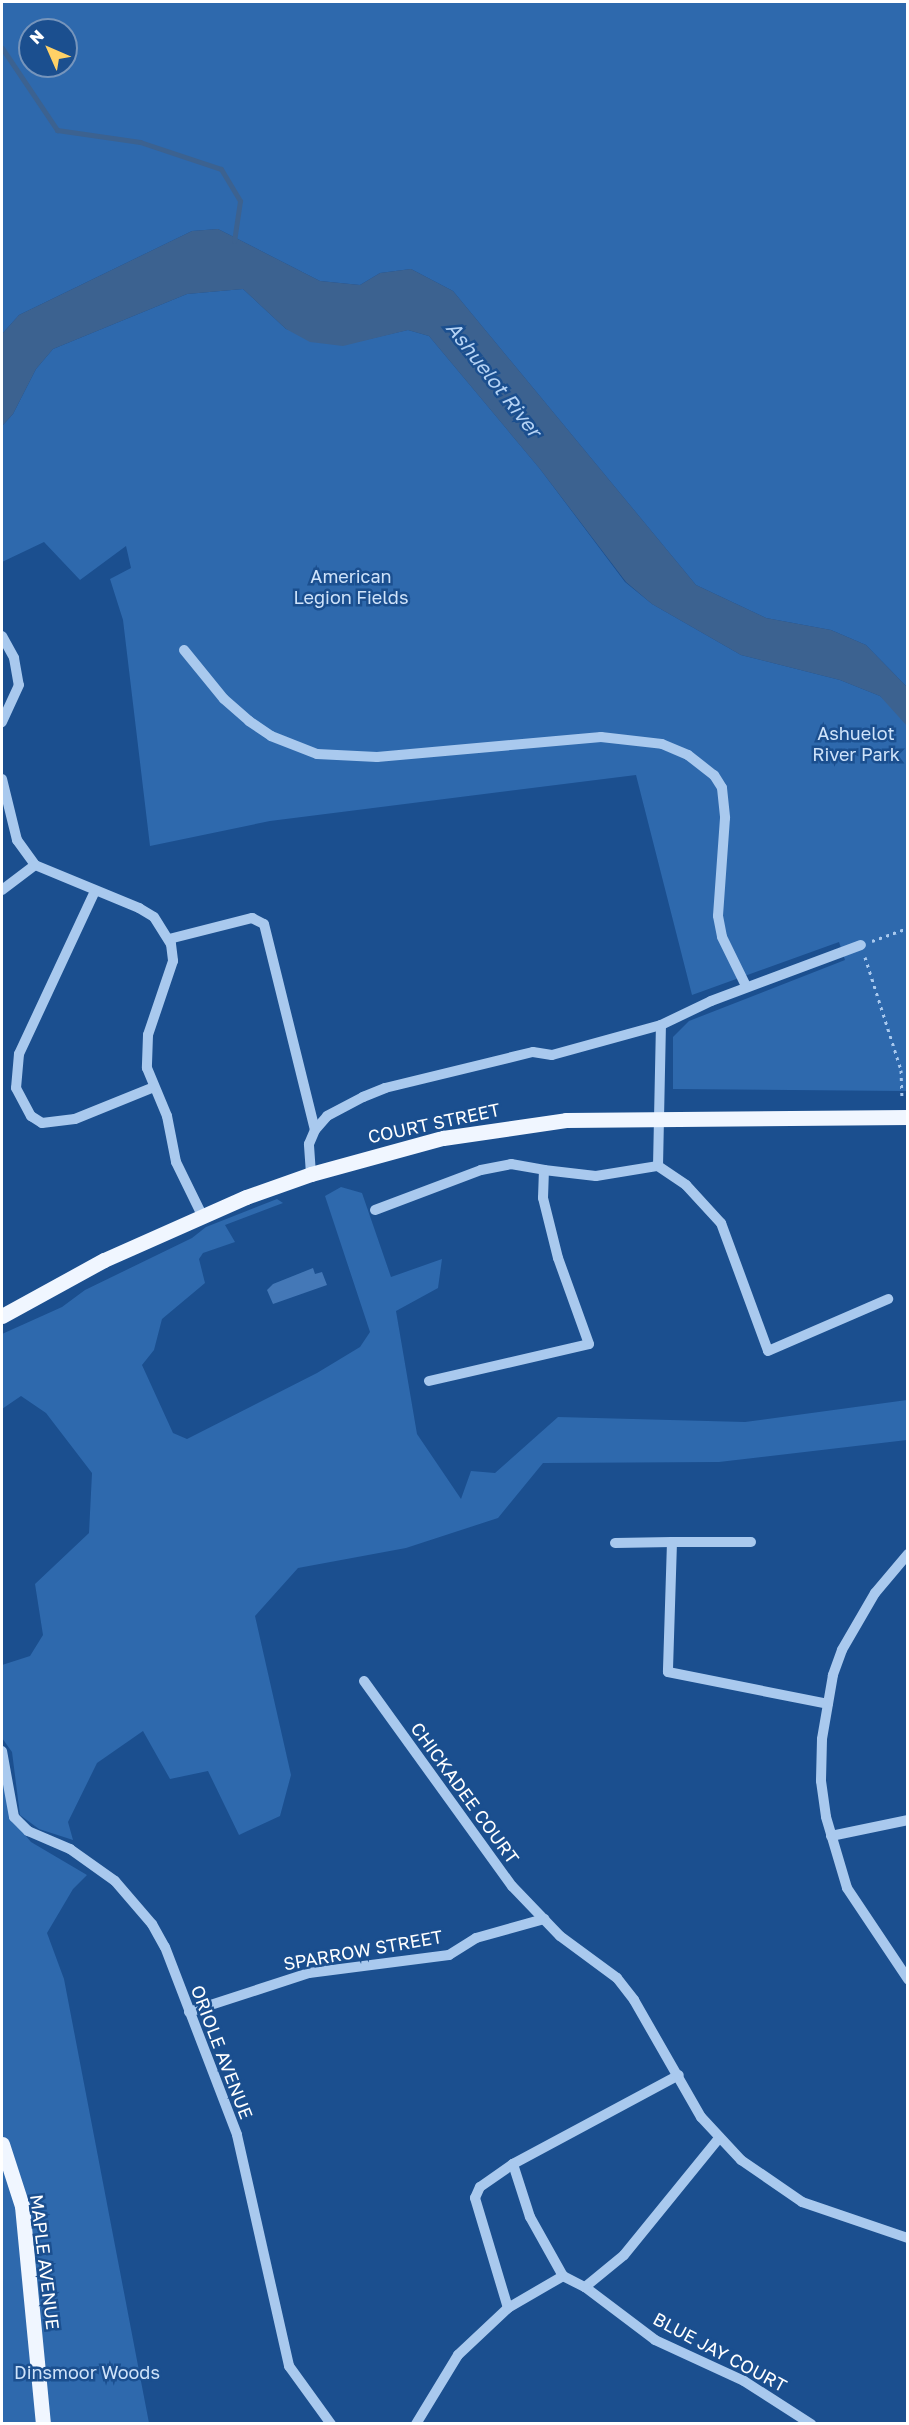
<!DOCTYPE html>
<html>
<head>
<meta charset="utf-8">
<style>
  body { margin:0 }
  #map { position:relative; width:909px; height:2425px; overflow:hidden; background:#1b4f8f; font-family:"Golos Text",sans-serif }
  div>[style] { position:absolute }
  .green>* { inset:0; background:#2e69ad }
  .water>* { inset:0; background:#3c6290 }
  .stream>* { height:5px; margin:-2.5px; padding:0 2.5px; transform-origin:2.5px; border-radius:2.5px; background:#3c6290 }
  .building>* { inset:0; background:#4478b7 }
  .path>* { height:3px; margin-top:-1.5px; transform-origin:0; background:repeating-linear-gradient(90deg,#a9c9ee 0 3px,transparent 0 7.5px) }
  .minor>* { height:10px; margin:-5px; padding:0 5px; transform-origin:5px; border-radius:5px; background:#a9c9ee }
  .major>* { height:15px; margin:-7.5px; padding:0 7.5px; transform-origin:7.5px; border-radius:7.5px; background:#f0f6ff }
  span { translate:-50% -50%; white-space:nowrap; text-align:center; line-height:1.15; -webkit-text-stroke:5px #1b4f8f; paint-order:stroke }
  .park-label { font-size:18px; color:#cfe3fa }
  .street-label { font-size:18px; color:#fff }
  .water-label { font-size:20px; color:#b5d3f5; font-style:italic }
  .frame { position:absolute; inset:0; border:3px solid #fff; pointer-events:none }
  .north { position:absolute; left:18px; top:18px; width:60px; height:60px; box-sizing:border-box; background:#1b4f8f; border:2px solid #7695bc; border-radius:50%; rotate:315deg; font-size:16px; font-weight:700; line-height:24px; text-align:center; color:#fff }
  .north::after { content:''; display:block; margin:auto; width:21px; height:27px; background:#ffd166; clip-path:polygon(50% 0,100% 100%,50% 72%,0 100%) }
</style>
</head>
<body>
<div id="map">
  <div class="green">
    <i style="clip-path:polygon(evenodd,2px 2px,907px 2px,907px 687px,866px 645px,831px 630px,766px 618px,696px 585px,453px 291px,411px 269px,380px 273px,360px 285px,320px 281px,218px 229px,192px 231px,19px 315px,2px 334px,2px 2px,30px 30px,66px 30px,66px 66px,30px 66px,30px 30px)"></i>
    <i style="clip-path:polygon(243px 289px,286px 329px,343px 345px,408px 330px,429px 336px,540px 469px,625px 582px,652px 604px,741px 655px,840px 680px,880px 696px,899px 712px,907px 726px,907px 1091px,673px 1089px,673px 1037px,689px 1021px,845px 960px,839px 942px,692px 995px,636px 775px,270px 821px,150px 846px,123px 620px,110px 579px,131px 568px,126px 546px,80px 580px,44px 542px,2px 562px,2px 426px,13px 414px,36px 369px,53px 349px,187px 294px)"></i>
    <i style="clip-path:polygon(341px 1187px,362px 1193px,391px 1277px,442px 1259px,438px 1288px,396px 1311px,417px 1434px,461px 1499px,471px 1471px,495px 1473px,558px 1417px,745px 1422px,907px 1400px,907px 1440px,719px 1462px,543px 1463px,498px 1518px,406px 1548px,298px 1568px,255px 1616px,291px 1775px,280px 1816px,239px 1835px,208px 1771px,170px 1779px,143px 1731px,97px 1763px,68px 1822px,73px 1840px,39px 1829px,20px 1815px,12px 1752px,2px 1738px,2px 1665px,30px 1656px,43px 1635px,35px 1584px,89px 1533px,92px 1473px,46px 1413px,21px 1396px,2px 1409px,2px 1334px,62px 1307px,85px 1290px,192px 1238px,206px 1227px,277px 1199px,283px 1203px,225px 1225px,235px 1242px,203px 1253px,199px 1259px,205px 1283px,162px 1319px,154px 1350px,142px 1365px,173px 1433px,187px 1439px,317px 1373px,360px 1347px,370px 1332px,325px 1196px)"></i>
    <i style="clip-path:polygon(2px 1774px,10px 1817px,31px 1842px,87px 1875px,73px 1889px,47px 1933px,64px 1979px,149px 2423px,2px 2423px)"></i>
  </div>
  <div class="water">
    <i style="clip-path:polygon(218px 229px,320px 281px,360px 285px,380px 273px,411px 269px,453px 291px,696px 585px,766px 618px,831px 630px,866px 645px,907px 687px,907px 726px,880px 696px,840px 680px,741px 655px,652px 604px,626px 582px,540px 469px,429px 336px,408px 330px,343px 346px,310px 342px,286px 329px,243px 289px,187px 294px,53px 349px,36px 369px,13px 414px,2px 426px,2px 334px,19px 315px,192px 231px)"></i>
  </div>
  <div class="stream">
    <i style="left:2px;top:48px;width:99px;rotate:56.1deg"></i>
    <i style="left:57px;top:130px;width:84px;rotate:8.2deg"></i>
    <i style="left:140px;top:142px;width:85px;rotate:18.4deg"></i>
    <i style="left:221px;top:169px;width:37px;rotate:59deg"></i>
    <i style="left:240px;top:201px;width:40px;rotate:98.5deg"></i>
  </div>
  <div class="building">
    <i style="clip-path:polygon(313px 1268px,315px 1274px,322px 1272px,327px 1285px,273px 1304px,267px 1290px,273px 1284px)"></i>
  </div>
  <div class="path">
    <i style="left:872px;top:941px;width:38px;rotate:-20deg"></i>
    <i style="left:865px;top:957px;width:119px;rotate:72.3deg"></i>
    <i style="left:901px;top:1070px;width:28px;rotate:88deg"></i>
  </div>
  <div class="minor">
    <i style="left:2px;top:636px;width:25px;rotate:61deg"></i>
    <i style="left:14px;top:658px;width:27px;rotate:80deg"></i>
    <i style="left:19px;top:685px;width:41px;rotate:114.7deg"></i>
    <i style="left:184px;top:650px;width:63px;rotate:50.8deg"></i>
    <i style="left:224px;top:699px;width:33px;rotate:41deg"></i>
    <i style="left:249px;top:721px;width:27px;rotate:34deg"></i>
    <i style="left:271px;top:736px;width:49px;rotate:21.4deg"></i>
    <i style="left:317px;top:754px;width:60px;rotate:2.9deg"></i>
    <i style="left:377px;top:757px;width:225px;rotate:-5.1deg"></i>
    <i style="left:601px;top:737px;width:61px;rotate:6.5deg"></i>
    <i style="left:662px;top:744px;width:28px;rotate:23deg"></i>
    <i style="left:688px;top:755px;width:33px;rotate:38deg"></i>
    <i style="left:714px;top:775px;width:15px;rotate:58deg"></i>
    <i style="left:722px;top:788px;width:30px;rotate:84deg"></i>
    <i style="left:725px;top:818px;width:98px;rotate:94.1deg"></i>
    <i style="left:718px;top:916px;width:21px;rotate:79deg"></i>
    <i style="left:722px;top:937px;width:55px;rotate:63.9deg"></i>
    <i style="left:2px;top:779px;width:63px;rotate:76.2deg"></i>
    <i style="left:17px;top:840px;width:31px;rotate:54deg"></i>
    <i style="left:35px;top:865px;width:113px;rotate:22.5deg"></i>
    <i style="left:139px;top:908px;width:17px;rotate:31deg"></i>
    <i style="left:154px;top:917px;width:32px;rotate:58deg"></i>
    <i style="left:171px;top:944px;width:17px;rotate:83deg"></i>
    <i style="left:173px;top:961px;width:78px;rotate:108.7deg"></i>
    <i style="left:148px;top:1035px;width:33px;rotate:92deg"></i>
    <i style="left:147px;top:1068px;width:52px;rotate:67.4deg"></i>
    <i style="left:167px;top:1116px;width:47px;rotate:78.9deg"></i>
    <i style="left:176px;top:1162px;width:59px;rotate:63.9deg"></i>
    <i style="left:2px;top:890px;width:41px;rotate:-37.1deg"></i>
    <i style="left:95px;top:891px;width:180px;rotate:115deg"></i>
    <i style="left:19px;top:1054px;width:34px;rotate:95deg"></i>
    <i style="left:16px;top:1088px;width:32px;rotate:62deg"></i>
    <i style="left:31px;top:1116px;width:13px;rotate:32deg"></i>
    <i style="left:42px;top:1123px;width:33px;rotate:-7deg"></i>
    <i style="left:75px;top:1119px;width:85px;rotate:-22.1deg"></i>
    <i style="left:169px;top:939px;width:86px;rotate:-14.2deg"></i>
    <i style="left:252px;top:918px;width:13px;rotate:27deg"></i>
    <i style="left:264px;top:924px;width:212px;rotate:76.1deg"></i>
    <i style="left:658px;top:1166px;width:141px;rotate:-88.8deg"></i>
    <i style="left:311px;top:1174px;width:30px;rotate:-94deg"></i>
    <i style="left:309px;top:1144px;width:15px;rotate:-67deg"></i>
    <i style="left:315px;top:1130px;width:18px;rotate:-49deg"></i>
    <i style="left:327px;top:1116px;width:41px;rotate:-27.8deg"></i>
    <i style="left:363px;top:1097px;width:24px;rotate:-22deg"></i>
    <i style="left:385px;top:1088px;width:152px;rotate:-13.7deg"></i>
    <i style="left:533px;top:1052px;width:19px;rotate:9deg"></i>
    <i style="left:552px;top:1055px;width:113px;rotate:-15.4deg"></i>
    <i style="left:661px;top:1025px;width:55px;rotate:-25.6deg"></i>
    <i style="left:711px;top:1001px;width:160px;rotate:-20.5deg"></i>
    <i style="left:375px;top:1210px;width:113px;rotate:-20.7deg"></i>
    <i style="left:481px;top:1170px;width:31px;rotate:-11deg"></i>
    <i style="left:511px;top:1164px;width:34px;rotate:10deg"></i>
    <i style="left:429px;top:1381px;width:164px;rotate:-13deg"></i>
    <i style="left:589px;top:1344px;width:91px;rotate:-109.8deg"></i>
    <i style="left:558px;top:1258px;width:62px;rotate:-104deg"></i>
    <i style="left:543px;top:1198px;width:28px;rotate:-88deg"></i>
    <i style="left:544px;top:1170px;width:52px;rotate:6.6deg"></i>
    <i style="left:596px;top:1176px;width:63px;rotate:-9.2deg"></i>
    <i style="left:658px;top:1166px;width:34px;rotate:34deg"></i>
    <i style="left:686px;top:1185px;width:52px;rotate:47.4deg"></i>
    <i style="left:721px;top:1223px;width:136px;rotate:69.8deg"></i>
    <i style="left:768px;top:1351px;width:131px;rotate:-23.4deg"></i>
    <i style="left:751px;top:1542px;width:79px;rotate:180deg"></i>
    <i style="left:672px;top:1542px;width:130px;rotate:91.8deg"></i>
    <i style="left:668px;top:1672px;width:163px;rotate:11.3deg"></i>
    <i style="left:615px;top:1543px;width:57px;rotate:-1deg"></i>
    <i style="left:908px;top:1554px;width:51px;rotate:130.2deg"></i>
    <i style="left:875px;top:1593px;width:66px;rotate:120.1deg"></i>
    <i style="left:842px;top:1650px;width:27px;rotate:110deg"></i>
    <i style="left:833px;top:1675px;width:65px;rotate:99.8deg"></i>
    <i style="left:822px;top:1739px;width:42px;rotate:91.4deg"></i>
    <i style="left:821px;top:1781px;width:36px;rotate:82deg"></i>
    <i style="left:826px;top:1817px;width:74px;rotate:73.5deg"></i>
    <i style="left:847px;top:1888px;width:110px;rotate:56.2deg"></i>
    <i style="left:364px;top:1681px;width:253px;rotate:54.2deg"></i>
    <i style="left:512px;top:1886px;width:69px;rotate:46.2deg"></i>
    <i style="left:560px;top:1936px;width:71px;rotate:36.4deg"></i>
    <i style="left:617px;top:1978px;width:28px;rotate:52deg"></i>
    <i style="left:634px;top:2000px;width:135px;rotate:60.2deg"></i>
    <i style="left:701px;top:2117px;width:59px;rotate:47.1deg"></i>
    <i style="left:741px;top:2160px;width:74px;rotate:34.5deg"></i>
    <i style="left:802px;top:2202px;width:112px;rotate:18.8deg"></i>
    <i style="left:2px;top:1751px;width:67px;rotate:79.7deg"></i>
    <i style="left:14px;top:1817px;width:20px;rotate:45deg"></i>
    <i style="left:28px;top:1831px;width:46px;rotate:23.2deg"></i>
    <i style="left:70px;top:1849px;width:55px;rotate:35.4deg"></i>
    <i style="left:115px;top:1881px;width:57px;rotate:49.3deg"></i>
    <i style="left:152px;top:1924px;width:26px;rotate:61deg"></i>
    <i style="left:165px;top:1947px;width:201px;rotate:69deg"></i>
    <i style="left:237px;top:2135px;width:237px;rotate:77.3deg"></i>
    <i style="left:289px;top:2366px;width:72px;rotate:54.1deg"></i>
    <i style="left:831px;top:1836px;width:79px;rotate:-11.7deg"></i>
    <i style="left:189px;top:2012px;width:126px;rotate:-18deg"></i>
    <i style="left:309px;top:1973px;width:141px;rotate:-7.3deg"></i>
    <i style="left:449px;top:1955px;width:32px;rotate:-32deg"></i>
    <i style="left:476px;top:1938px;width:71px;rotate:-15.6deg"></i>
    <i style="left:563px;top:2276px;width:68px;rotate:-119.2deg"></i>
    <i style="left:530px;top:2217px;width:56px;rotate:-107.8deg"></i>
    <i style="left:513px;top:2164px;width:188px;rotate:-28.2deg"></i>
    <i style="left:585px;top:2287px;width:88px;rotate:37.1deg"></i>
    <i style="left:655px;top:2340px;width:98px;rotate:24.7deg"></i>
    <i style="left:744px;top:2381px;width:80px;rotate:32.7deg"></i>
    <i style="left:508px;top:2308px;width:115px;rotate:-106.7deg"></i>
    <i style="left:475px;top:2198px;width:12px;rotate:-66deg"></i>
    <i style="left:480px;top:2187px;width:40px;rotate:-34.9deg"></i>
    <i style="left:416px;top:2424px;width:81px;rotate:-58.7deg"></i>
    <i style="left:458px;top:2355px;width:69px;rotate:-43.2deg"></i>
    <i style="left:508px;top:2308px;width:64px;rotate:-30.2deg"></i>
    <i style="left:563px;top:2276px;width:25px;rotate:27deg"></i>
    <i style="left:585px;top:2287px;width:50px;rotate:-39.4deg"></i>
    <i style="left:624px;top:2255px;width:151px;rotate:-50.9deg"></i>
  </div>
  <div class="major">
    <i style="left:2px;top:1316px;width:116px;rotate:-28.8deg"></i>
    <i style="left:104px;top:1260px;width:155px;rotate:-23.9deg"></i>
    <i style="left:246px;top:1197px;width:69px;rotate:-19.5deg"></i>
    <i style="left:311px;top:1174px;width:137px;rotate:-15.3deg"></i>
    <i style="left:443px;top:1138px;width:124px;rotate:-8.3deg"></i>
    <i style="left:566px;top:1120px;width:342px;rotate:-0.5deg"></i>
    <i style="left:2px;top:2144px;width:65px;rotate:72.1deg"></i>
    <i style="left:22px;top:2206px;width:219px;rotate:84.5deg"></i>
  </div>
  <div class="park-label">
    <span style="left:351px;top:587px">American<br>Legion Fields</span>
    <span style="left:856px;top:744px">Ashuelot<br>River Park</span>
    <span style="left:87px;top:2372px">Dinsmoor Woods</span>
  </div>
  <div class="street-label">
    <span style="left:434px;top:1123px;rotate:-12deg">COURT STREET</span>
    <span style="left:465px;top:1793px;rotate:54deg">CHICKADEE COURT</span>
    <span style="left:363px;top:1950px;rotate:-10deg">SPARROW STREET</span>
    <span style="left:222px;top:2052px;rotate:69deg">ORIOLE AVENUE</span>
    <span style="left:45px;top:2262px;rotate:83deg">MAPLE AVENUE</span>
    <span style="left:720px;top:2352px;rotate:28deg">BLUE JAY COURT</span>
  </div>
  <div class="water-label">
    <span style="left:494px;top:379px;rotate:52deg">Ashuelot River</span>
  </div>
  <div class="frame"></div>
  <div class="north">N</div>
</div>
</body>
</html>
